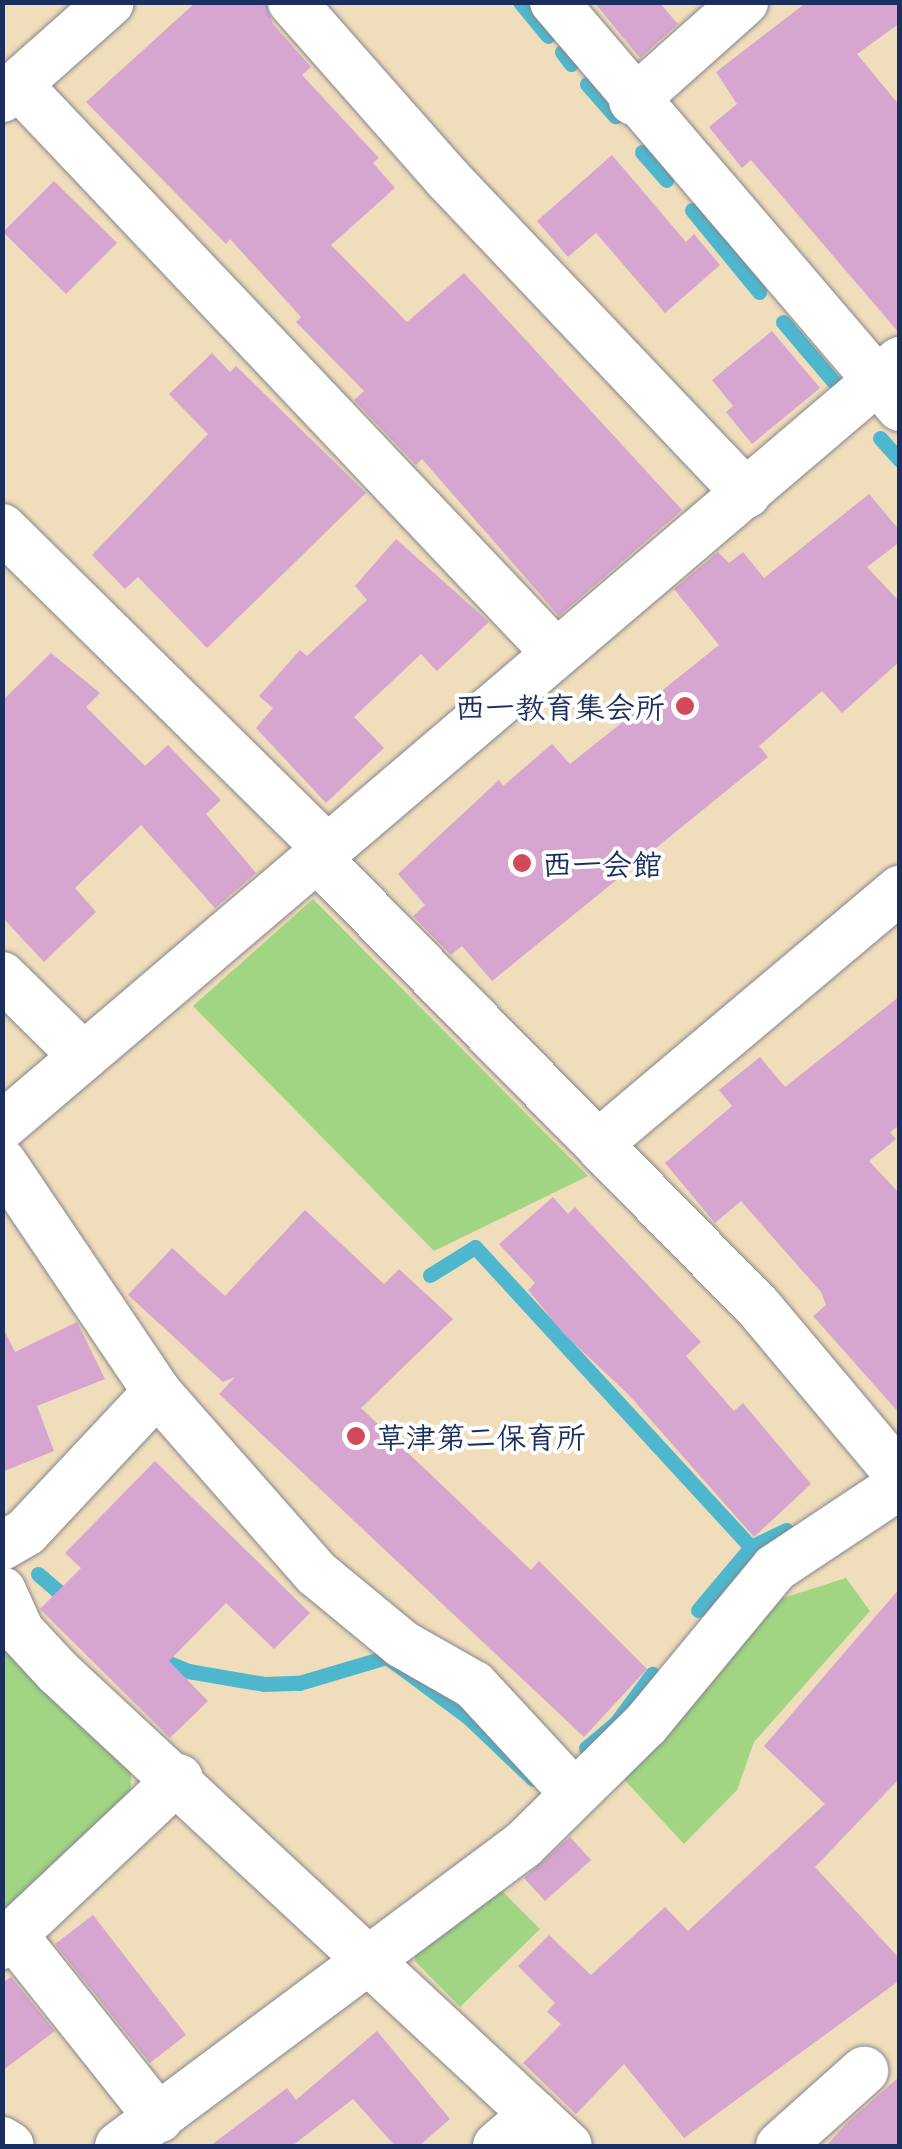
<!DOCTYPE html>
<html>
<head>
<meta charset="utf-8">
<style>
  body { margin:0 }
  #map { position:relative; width:902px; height:2149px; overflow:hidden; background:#f0ddbb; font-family:"Playpen Sans","Klee One",sans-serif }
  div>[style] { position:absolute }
  .green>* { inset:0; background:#a1d584 }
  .stream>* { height:15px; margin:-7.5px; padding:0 7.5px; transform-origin:7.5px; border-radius:7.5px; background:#4fb7cd }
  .building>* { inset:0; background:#d7a6d0 }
  .roads { filter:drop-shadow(0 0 2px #86868c) drop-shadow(0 0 2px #86868c) }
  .minor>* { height:48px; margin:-24px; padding:0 24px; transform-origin:24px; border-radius:24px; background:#fff }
  .dots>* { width:28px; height:28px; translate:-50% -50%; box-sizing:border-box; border:5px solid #fff; border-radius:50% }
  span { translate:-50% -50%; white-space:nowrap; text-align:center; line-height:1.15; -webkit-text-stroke:8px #fff; paint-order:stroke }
  .poi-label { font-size:30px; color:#1b2f5e; font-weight:700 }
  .right { translate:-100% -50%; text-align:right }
  .left { translate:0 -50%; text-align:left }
  .frame { position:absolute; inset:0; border:5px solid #1b2f5e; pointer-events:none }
</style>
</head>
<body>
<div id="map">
  <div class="green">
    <i style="clip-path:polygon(313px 899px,588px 1176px,434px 1251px,193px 1006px)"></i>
    <i style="clip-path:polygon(846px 1578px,870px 1611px,754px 1742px,737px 1790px,684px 1844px,620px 1775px,780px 1599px)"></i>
    <i style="clip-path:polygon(2px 1646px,131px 1771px,130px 1809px,2px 1925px)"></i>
    <i style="clip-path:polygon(489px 1878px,540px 1929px,460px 2007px,415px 1961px,415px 1943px)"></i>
  </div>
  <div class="stream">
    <i style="left:520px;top:2px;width:44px;rotate:50.5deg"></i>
    <i style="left:562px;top:52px;width:15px;rotate:53deg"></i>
    <i style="left:587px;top:84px;width:43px;rotate:48.8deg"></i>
    <i style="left:642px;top:152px;width:37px;rotate:49deg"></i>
    <i style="left:692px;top:210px;width:106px;rotate:50.7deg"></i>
    <i style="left:783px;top:322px;width:77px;rotate:49.7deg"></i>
    <i style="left:880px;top:438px;width:30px;rotate:48deg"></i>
    <i style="left:430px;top:1275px;width:53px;rotate:-31.9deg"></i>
    <i style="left:475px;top:1247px;width:408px;rotate:47.4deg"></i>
    <i style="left:38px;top:1574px;width:46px;rotate:40.6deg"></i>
    <i style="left:698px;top:1610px;width:82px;rotate:-49.9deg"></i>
    <i style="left:751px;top:1547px;width:39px;rotate:-26deg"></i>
    <i style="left:154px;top:1657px;width:37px;rotate:22deg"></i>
    <i style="left:188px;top:1671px;width:77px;rotate:9.7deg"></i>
    <i style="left:264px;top:1684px;width:35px;rotate:-2deg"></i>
    <i style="left:299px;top:1683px;width:92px;rotate:-16.5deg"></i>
    <i style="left:387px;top:1657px;width:102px;rotate:36.6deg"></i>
    <i style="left:469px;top:1718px;width:88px;rotate:43.6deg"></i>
    <i style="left:586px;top:1748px;width:39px;rotate:-40deg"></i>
    <i style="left:616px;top:1723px;width:61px;rotate:-53.7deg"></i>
  </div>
  <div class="building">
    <i style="clip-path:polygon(196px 2px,265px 2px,273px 24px,311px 67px,302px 75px,379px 158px,373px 163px,395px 188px,331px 245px,407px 322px,464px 273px,682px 510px,559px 616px,422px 459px,416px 465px,354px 400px,364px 391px,296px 322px,301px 317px,230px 239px,226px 244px,86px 102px)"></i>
    <i style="clip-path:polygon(594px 2px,659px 2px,678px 24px,640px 58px)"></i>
    <i style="clip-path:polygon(807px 2px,900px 2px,900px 23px,857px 54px,900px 106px,900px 334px,751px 160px,742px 168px,709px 127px,737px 104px,716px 72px)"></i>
    <i style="clip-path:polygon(612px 155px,686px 242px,694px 234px,720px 265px,665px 313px,596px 233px,568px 257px,537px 221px)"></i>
    <i style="clip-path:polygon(54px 181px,117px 243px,66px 294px,3px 232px)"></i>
    <i style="clip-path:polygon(772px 331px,820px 388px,752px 444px,726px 412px,733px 406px,712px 380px)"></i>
    <i style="clip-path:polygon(212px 353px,230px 372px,236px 366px,366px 493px,207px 648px,138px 577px,125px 589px,92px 555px,208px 434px,169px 394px)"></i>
    <i style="clip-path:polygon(869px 494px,900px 531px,900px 542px,867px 567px,900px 602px,900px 661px,842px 713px,822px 691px,759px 746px,768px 757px,492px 981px,462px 946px,451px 955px,413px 916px,425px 905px,398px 874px,499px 780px,503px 786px,552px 744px,570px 764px,719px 645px,674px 589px,718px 552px,729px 563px,743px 552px,764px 578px)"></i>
    <i style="clip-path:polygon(396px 539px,489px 622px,437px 671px,421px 654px,354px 717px,384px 748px,326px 803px,256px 728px,273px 708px,259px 696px,300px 650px,307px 656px,367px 600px,355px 586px)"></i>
    <i style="clip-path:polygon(51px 653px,100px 693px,86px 707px,145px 766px,168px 745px,221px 800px,206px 814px,256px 873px,215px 908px,141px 825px,75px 888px,96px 912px,44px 962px,2px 917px,2px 701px)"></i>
    <i style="clip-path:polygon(900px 996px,900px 1125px,890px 1132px,896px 1139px,869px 1161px,900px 1194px,900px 1414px,813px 1316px,826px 1305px,821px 1292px,741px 1201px,715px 1223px,665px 1163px,732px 1106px,719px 1090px,760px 1057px,785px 1087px)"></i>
    <i style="clip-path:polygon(553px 1197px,568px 1214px,575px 1207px,701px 1342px,686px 1356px,734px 1411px,743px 1403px,811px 1484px,754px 1537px,628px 1394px,564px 1334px,528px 1290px,535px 1283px,499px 1244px)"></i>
    <i style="clip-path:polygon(305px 1210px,384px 1284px,399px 1269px,453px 1319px,361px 1408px,531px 1570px,539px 1561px,647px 1669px,584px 1737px,219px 1394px,235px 1377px,223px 1382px,128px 1295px,172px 1248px,225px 1296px)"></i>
    <i style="clip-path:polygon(77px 1322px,105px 1379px,37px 1406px,54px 1451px,2px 1472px,2px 1326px,15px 1352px)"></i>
    <i style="clip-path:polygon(155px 1461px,310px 1613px,274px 1649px,226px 1603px,169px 1661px,208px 1701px,170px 1738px,40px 1609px,81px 1568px,65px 1553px)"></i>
    <i style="clip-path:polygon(900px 1588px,900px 1778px,815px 1867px,900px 1959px,900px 1980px,684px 2138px,624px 2064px,576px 2114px,523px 2063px,561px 2024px,547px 2012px,555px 2003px,518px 1966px,549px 1935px,591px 1975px,665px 1907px,688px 1931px,825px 1804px,764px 1746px)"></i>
    <i style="clip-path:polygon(570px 1837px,591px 1860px,545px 1901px,524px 1878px)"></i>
    <i style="clip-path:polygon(93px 1915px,186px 2035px,150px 2063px,55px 1944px)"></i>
    <i style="clip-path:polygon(11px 1977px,55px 2031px,2px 2071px,2px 1983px)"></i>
    <i style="clip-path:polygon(377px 2031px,450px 2119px,419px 2146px,395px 2146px,353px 2099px,292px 2146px,210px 2146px,287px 2088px,296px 2100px)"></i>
    <i style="clip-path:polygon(900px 2076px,900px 2146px,826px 2146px,848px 2122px)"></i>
  </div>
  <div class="roads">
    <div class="minor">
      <i style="left:292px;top:2px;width:236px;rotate:48.6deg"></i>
      <i style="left:448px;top:179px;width:434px;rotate:46.5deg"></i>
      <i style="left:554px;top:2px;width:533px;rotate:49.49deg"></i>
      <i style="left:18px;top:85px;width:781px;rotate:46.56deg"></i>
      <i style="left:2px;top:98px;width:144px;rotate:-41.6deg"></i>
      <i style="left:633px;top:101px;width:149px;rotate:-41.7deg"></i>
      <i style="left:2px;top:528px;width:454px;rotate:44.6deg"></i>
      <i style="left:317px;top:858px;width:632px;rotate:45.51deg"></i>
      <i style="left:760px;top:1309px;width:218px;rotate:50deg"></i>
      <i style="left:2px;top:976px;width:112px;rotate:44.6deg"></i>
      <i style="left:2px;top:1126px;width:1180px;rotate:-40.43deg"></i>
      <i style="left:598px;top:1144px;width:395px;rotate:-40.1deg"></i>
      <i style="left:2px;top:1162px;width:277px;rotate:56deg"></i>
      <i style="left:157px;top:1392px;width:241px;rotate:48.7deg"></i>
      <i style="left:316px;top:1573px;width:112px;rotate:39.5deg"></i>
      <i style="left:402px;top:1644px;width:83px;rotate:29.7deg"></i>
      <i style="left:474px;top:1685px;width:146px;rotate:47.2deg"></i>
      <i style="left:2px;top:1546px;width:28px;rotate:-30deg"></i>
      <i style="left:26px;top:1532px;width:192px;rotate:-46.9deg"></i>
      <i style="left:2px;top:1591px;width:44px;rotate:65.8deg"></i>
      <i style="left:20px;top:1631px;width:56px;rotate:47.2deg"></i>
      <i style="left:58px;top:1672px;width:696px;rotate:42.9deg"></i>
      <i style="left:14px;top:1936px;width:233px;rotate:51.5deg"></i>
      <i style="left:2px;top:1945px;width:243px;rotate:-43.3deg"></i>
      <i style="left:2px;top:2141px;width:9px;rotate:32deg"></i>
      <i style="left:119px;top:2146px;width:504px;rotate:-36.69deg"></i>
      <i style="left:523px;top:1845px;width:173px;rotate:-44.5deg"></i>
      <i style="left:646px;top:1724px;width:202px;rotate:-50.4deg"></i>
      <i style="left:775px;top:1568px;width:150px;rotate:-33.6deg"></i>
      <i style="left:497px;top:2146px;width:49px;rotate:-40.9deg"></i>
      <i style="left:780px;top:2146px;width:113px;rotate:-41.8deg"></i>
    </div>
  </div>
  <div class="dots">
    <i style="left:685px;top:706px;background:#d1495b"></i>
    <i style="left:522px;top:863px;background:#d1495b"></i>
    <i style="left:356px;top:1436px;background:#d1495b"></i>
  </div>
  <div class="poi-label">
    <span class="right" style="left:665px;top:706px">西一教育集会所</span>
    <span class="left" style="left:542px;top:863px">西一会館</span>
    <span class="left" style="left:376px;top:1436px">草津第二保育所</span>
  </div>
  <div class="frame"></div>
</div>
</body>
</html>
